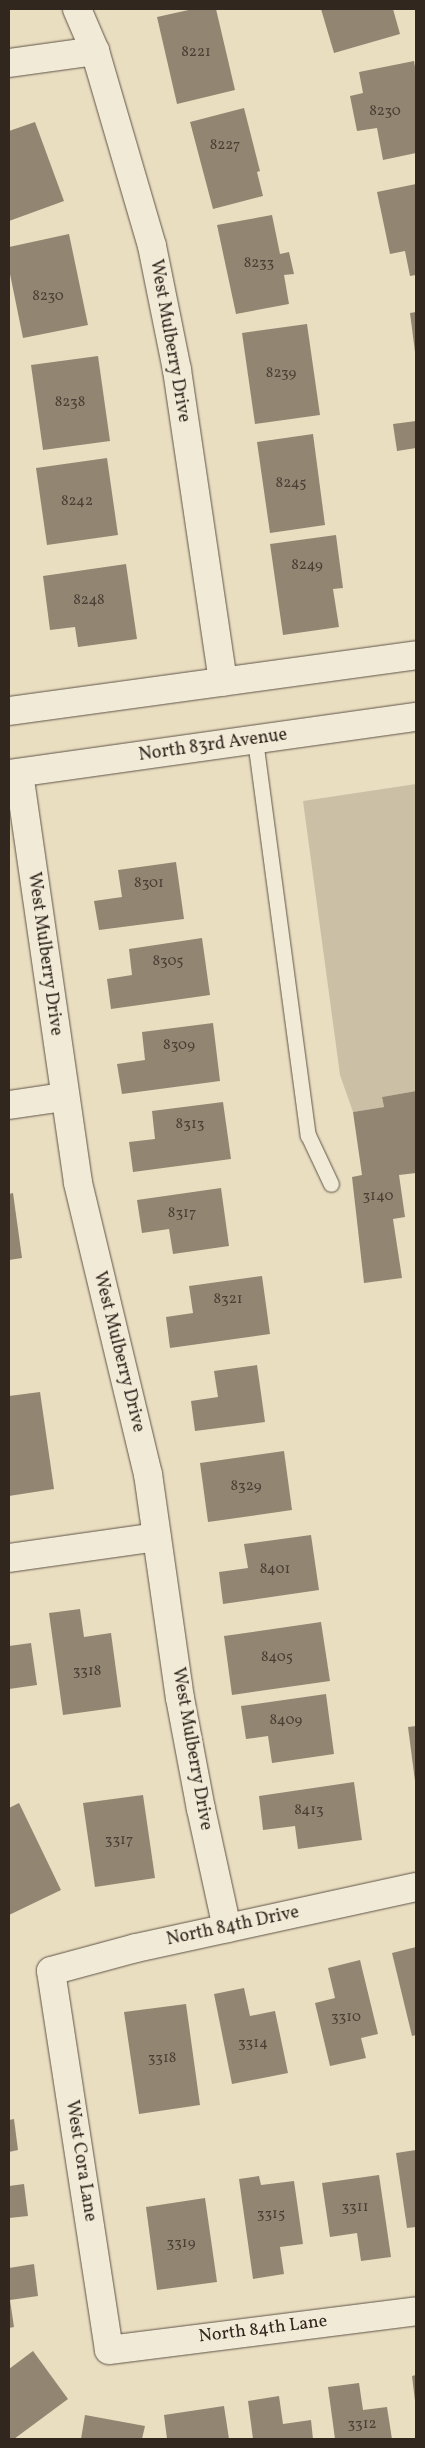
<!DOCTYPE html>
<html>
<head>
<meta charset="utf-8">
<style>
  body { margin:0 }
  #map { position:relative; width:425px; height:2448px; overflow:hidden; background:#eadec1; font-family:Vollkorn,serif }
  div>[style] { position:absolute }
  .green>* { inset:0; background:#cbbfa5 }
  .building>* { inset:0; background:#928673 }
  .roads { filter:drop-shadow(0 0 1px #605548) drop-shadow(0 0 1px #605548) }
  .service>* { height:15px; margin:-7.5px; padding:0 7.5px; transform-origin:7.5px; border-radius:7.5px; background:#f1ead7 }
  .minor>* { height:28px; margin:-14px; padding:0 14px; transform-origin:14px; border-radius:14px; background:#f1ead7 }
  .secondary>* { height:28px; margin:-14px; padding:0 14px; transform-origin:14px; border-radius:14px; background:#f1ead7 }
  span { translate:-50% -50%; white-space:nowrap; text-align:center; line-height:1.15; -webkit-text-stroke:5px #f1ead7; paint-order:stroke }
  .number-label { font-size:15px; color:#4a3f34 }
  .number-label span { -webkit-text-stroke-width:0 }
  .street-label { font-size:18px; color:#32271f }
  .frame { position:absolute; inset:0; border:10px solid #32271f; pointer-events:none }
</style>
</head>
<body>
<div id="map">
  <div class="green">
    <i style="clip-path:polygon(416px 784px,416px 1091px,382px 1097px,384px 1107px,353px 1112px,340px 1075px,303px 801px)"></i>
  </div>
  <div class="building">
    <i style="clip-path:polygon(193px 9px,216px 9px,235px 90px,177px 104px,157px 17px)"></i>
    <i style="clip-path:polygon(321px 9px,393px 9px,400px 34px,334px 53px)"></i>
    <i style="clip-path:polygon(414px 61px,416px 73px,416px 153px,383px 160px,377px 128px,357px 131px,350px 96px,363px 93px,359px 72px)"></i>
    <i style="clip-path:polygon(244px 108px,260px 171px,257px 172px,263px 196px,213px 209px,190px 122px)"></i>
    <i style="clip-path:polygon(35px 122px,64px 201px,9px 221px,9px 131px)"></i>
    <i style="clip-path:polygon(416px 184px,416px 275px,410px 276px,405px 251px,390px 254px,377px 192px)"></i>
    <i style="clip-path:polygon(272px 215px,280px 254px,289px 252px,294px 274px,284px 275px,289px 304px,236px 314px,217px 225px)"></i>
    <i style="clip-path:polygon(69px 234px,88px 325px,23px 338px,9px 269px,9px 247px)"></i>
    <i style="clip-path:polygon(416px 312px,416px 351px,415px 352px,410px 313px)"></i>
    <i style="clip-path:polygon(307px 324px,320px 415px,255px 424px,242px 333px)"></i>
    <i style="clip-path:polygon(98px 356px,110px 441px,43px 450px,31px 365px)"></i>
    <i style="clip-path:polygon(416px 421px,416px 448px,397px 451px,393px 424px)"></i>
    <i style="clip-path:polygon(313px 434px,325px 525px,270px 533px,257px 442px)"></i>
    <i style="clip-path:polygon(107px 458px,118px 535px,47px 545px,36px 468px)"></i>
    <i style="clip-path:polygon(336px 535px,343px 588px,333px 589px,339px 627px,283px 635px,270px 544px)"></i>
    <i style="clip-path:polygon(126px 564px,137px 639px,78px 647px,75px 627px,50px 630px,43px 576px)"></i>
    <i style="clip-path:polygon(176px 862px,184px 919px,99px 930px,94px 901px,122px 897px,118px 870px)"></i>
    <i style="clip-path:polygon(202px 938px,210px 995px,111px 1009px,107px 979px,132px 975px,129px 949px)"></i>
    <i style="clip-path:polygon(213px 1023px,220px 1081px,122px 1094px,117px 1064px,145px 1060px,142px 1032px)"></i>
    <i style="clip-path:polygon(416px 1091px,416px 1173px,399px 1175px,405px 1217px,393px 1219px,402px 1278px,364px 1283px,352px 1177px,362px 1175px,353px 1112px,384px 1107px,382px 1097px)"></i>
    <i style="clip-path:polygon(223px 1102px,231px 1159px,133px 1172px,129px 1142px,155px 1139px,152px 1111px)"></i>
    <i style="clip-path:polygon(221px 1188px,229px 1246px,173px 1254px,169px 1229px,142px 1233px,137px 1200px)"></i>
    <i style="clip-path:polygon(13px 1193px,22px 1258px,9px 1260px,9px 1194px)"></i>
    <i style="clip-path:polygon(262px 1276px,270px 1334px,170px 1348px,166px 1317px,193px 1313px,189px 1286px)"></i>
    <i style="clip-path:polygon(257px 1365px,265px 1422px,195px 1431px,191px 1401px,218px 1397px,214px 1371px)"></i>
    <i style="clip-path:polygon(40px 1392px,54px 1489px,9px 1496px,9px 1396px)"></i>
    <i style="clip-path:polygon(284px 1451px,292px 1510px,208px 1522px,200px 1463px)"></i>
    <i style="clip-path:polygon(311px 1535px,319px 1590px,223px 1604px,219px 1572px,248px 1568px,244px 1544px)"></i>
    <i style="clip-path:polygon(80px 1609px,84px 1637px,111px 1633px,121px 1707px,63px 1715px,49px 1613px)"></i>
    <i style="clip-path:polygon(321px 1622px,330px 1681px,232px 1695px,224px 1636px)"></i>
    <i style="clip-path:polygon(31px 1643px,37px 1685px,9px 1689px,9px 1646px)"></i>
    <i style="clip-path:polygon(326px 1694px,334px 1754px,272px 1763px,268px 1736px,246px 1739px,241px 1706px)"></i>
    <i style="clip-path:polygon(416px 1726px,416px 1780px,415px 1781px,408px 1727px)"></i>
    <i style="clip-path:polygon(354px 1782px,362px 1840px,298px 1849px,295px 1826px,263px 1830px,259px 1796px)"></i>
    <i style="clip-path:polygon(143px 1795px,155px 1878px,95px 1887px,83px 1803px)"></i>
    <i style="clip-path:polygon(19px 1803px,61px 1890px,9px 1915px,9px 1808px)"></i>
    <i style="clip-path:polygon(416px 1947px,416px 2035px,412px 2036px,392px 1953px)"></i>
    <i style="clip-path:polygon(360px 1960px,378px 2034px,361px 2038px,366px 2058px,330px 2066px,315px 2003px,335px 1998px,328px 1968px)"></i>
    <i style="clip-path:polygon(244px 1988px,250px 2016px,275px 2011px,288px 2073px,232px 2084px,214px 1994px)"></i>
    <i style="clip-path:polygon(186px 2004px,200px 2105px,139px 2114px,124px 2012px)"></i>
    <i style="clip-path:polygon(14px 2119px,18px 2150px,9px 2152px,9px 2120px)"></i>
    <i style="clip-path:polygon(416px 2150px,416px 2227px,407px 2228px,396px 2153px)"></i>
    <i style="clip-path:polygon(379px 2175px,391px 2257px,361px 2261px,357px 2233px,330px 2237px,322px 2183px)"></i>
    <i style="clip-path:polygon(259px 2176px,261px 2185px,294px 2181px,303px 2244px,280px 2247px,284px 2274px,253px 2279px,239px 2179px)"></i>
    <i style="clip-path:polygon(24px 2184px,28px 2216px,9px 2218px,9px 2186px)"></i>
    <i style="clip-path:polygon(205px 2198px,217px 2282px,157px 2290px,146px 2207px)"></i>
    <i style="clip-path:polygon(34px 2264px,38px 2296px,10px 2300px,14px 2327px,9px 2328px,9px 2268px)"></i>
    <i style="clip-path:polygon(33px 2351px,68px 2399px,14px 2439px,9px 2439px,9px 2369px)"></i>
    <i style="clip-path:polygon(416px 2375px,416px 2401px,415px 2401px,412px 2376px)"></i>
    <i style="clip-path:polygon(359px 2383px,363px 2410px,387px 2407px,392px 2439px,335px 2439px,328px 2387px)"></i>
    <i style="clip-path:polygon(279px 2396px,283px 2424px,311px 2420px,313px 2439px,253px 2439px,248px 2401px)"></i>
    <i style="clip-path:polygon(224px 2406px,229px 2439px,167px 2439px,164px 2415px)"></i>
    <i style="clip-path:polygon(85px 2415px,145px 2426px,142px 2439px,81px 2439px)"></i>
  </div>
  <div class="roads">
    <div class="service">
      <i style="left:255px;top:740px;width:399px;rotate:82.4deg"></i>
      <i style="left:308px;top:1135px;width:54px;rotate:64.9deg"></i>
    </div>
    <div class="minor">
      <i style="left:77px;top:9px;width:46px;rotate:66.8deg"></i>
      <i style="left:95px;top:51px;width:203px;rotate:73.7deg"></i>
      <i style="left:152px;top:246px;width:126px;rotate:78.6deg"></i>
      <i style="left:177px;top:370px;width:315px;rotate:81.6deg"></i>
      <i style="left:9px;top:63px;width:87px;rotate:-7.9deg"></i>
      <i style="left:9px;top:711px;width:411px;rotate:-7.8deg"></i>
      <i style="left:19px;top:773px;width:414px;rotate:81.8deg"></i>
      <i style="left:78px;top:1183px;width:299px;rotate:76.5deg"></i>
      <i style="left:148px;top:1474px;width:226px;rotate:81.9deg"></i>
      <i style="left:180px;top:1698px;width:113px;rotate:79.3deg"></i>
      <i style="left:201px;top:1809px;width:122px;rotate:77.7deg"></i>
      <i style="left:9px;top:1105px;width:56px;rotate:-8.3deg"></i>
      <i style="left:9px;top:1558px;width:149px;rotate:-8.1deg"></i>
      <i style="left:416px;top:1887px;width:287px;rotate:167.7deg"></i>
      <i style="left:136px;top:1948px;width:88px;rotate:164.9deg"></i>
      <i style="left:51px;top:1971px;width:383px;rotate:81.3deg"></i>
      <i style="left:109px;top:2350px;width:309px;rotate:-7.2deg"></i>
    </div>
    <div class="secondary">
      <i style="left:9px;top:774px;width:411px;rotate:-8deg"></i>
    </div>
  </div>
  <div class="number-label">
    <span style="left:196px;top:53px">8221</span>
    <span style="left:385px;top:112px">8230</span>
    <span style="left:225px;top:146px">8227</span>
    <span style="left:259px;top:264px">8233</span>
    <span style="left:48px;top:297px">8230</span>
    <span style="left:281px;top:374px">8239</span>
    <span style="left:70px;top:403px">8238</span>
    <span style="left:291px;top:484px">8245</span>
    <span style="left:77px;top:502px">8242</span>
    <span style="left:307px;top:566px">8249</span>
    <span style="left:89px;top:601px">8248</span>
    <span style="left:149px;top:884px">8301</span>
    <span style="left:168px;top:962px">8305</span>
    <span style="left:179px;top:1046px">8309</span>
    <span style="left:190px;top:1125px">8313</span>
    <span style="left:378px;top:1197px">3140</span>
    <span style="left:182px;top:1214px">8317</span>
    <span style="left:228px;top:1300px">8321</span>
    <span style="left:246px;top:1487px">8329</span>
    <span style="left:275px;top:1570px">8401</span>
    <span style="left:277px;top:1658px">8405</span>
    <span style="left:87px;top:1672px">3318</span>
    <span style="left:286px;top:1721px">8409</span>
    <span style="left:309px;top:1811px">8413</span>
    <span style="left:119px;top:1841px">3317</span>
    <span style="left:346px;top:2018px">3310</span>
    <span style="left:253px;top:2044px">3314</span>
    <span style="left:162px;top:2059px">3318</span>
    <span style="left:355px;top:2208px">3311</span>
    <span style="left:271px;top:2215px">3315</span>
    <span style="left:181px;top:2244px">3319</span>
    <span style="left:362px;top:2425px">3312</span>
  </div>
  <div class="street-label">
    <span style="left:169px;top:341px;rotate:80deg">West Mulberry Drive</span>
    <span style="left:213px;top:746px;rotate:-8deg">North 83rd Avenue</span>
    <span style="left:44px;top:954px;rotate:82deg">West Mulberry Drive</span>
    <span style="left:118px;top:1352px;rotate:76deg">West Mulberry Drive</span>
    <span style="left:191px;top:1749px;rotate:80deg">West Mulberry Drive</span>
    <span style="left:233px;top:1927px;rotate:-12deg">North 84th Drive</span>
    <span style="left:80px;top:2161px;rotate:81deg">West Cora Lane</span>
    <span style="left:263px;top:2330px;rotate:-7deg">North 84th Lane</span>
  </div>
  <div class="frame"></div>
</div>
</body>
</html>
